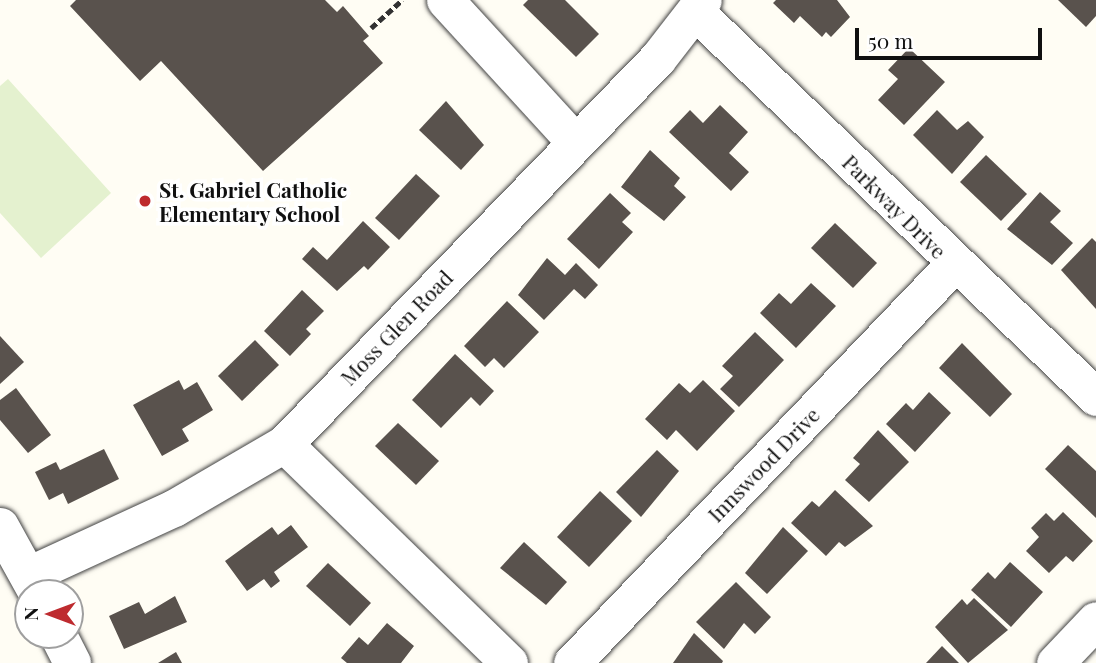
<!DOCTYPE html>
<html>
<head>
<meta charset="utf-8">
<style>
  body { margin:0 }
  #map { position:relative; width:1096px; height:663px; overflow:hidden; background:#fffdf4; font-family:"Playfair Display",serif }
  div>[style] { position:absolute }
  .pitch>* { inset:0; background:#e4f1cf }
  .building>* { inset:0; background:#59524d }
  .path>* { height:4.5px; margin-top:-2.25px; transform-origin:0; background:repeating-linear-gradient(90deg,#323232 0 7px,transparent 0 10.5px) }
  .roads { filter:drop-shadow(0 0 2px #434343) drop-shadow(0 0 2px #434343) }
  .minor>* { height:37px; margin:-18.5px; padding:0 18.5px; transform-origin:18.5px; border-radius:18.5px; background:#fff }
  .dots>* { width:19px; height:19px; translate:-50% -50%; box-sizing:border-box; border:4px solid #fff; border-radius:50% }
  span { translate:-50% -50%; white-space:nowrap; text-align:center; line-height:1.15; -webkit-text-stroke:7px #fff; paint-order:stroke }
  .poi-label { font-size:21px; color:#101010; font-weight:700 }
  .left { translate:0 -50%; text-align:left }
  .street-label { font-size:21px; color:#101010 }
  .north { position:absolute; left:14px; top:579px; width:70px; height:70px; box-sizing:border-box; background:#fff; border:2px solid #9f9f9f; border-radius:50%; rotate:270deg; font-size:19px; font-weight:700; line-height:28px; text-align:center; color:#101010 }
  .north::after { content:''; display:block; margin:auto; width:24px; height:32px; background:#be2b2f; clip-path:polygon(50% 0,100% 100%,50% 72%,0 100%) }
  .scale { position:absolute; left:855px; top:28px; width:187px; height:32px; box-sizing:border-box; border:4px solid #101010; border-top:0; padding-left:9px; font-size:21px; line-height:24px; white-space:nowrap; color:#101010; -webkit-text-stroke:5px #fff; paint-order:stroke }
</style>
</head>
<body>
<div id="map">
  <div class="pitch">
    <i style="clip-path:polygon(8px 79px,111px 193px,41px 258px,0 213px,0 86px)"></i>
  </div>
  <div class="building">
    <i style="clip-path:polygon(76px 0,325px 0,337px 12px,343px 6px,369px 36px,363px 41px,383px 63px,263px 171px,161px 61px,140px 81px,70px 6px)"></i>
    <i style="clip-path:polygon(528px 0,565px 0,599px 34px,576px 57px,523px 5px)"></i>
    <i style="clip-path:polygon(776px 0,837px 0,850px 17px,831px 37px,826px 32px,822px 37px,800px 16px,794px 23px,773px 3px)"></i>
    <i style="clip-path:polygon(1058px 0,1096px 0,1096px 16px,1086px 27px)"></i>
    <i style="clip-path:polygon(909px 48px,945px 82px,904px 125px,878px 100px,898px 79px,888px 70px)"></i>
    <i style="clip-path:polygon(446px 101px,484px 145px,461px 170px,419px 130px)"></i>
    <i style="clip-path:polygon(720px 105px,748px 132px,729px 153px,749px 172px,731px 191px,669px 132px,690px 110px,703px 123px)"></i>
    <i style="clip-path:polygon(937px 110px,957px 130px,968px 121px,984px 137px,952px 174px,913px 135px)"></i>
    <i style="clip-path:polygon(650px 150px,680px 178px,674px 186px,686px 197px,664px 221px,621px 187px)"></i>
    <i style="clip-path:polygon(986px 155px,1027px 194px,1001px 221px,960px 182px)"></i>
    <i style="clip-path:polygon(416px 174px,440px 196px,399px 240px,375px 218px)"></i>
    <i style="clip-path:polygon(1040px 192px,1061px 211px,1050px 222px,1073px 243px,1052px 265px,1007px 229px)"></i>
    <i style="clip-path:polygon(610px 193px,631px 213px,622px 222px,633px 232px,599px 269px,567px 239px)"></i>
    <i style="clip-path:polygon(363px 221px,390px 247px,368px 270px,364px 266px,337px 291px,302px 259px,313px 247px,327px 260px)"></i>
    <i style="clip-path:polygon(835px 223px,877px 263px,853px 288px,811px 248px)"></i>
    <i style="clip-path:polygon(1092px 238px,1096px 242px,1096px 309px,1061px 270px)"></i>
    <i style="clip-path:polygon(547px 258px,565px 275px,576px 263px,598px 285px,585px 299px,574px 289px,544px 320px,518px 295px)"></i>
    <i style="clip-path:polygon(811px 283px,836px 306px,796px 348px,760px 313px,779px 293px,791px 304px)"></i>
    <i style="clip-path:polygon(302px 290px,324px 311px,306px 329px,311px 334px,290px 356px,264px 331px)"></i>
    <i style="clip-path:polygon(507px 301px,539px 332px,504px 368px,494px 358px,485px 367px,464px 346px)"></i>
    <i style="clip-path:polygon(755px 332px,784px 360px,739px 407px,720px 389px,733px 376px,722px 366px)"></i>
    <i style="clip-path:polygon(0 336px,24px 362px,0 384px)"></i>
    <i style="clip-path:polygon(255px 340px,279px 365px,242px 401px,218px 376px)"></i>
    <i style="clip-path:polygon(962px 343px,1012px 394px,990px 417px,939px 368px)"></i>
    <i style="clip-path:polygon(455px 354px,494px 391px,480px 406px,471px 397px,441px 428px,412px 400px)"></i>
    <i style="clip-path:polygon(179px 380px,184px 390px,197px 382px,213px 410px,182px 429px,189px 441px,162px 456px,133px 405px)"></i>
    <i style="clip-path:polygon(703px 380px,735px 411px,697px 451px,676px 430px,667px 440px,645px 419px,679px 383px,690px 393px)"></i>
    <i style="clip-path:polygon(16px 388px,51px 435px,28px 453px,0 420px,0 400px)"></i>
    <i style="clip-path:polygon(929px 392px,951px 413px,915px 452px,886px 424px,906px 403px,913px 410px)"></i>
    <i style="clip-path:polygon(398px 423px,439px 461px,416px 485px,375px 446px)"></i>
    <i style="clip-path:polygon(878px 430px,909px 462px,869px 502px,845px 480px,860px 464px,853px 458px)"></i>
    <i style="clip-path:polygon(1068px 445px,1096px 471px,1096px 518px,1045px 469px)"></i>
    <i style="clip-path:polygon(104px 449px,119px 479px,68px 504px,63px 493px,49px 500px,35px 472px,56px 462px,60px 470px)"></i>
    <i style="clip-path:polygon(657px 450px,679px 471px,641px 517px,616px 492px)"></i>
    <i style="clip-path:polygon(835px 490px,873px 526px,845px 547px,839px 542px,826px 556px,791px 523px,812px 501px,819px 507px)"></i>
    <i style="clip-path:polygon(600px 491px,632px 521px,589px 567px,557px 537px)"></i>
    <i style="clip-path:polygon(1063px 512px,1093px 541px,1073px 562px,1066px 556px,1049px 573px,1026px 551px,1039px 537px,1031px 528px,1046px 513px,1054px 521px)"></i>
    <i style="clip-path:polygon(291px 525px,308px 547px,274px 572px,280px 581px,271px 588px,264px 579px,247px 591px,225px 561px,272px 527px,278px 535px)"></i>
    <i style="clip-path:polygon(783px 527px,808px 551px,767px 594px,745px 573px)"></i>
    <i style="clip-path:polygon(524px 542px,567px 582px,546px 605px,500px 568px)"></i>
    <i style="clip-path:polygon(1010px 562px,1043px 592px,1011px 627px,971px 590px,988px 572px,995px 579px)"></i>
    <i style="clip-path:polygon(328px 563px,371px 603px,350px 626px,306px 586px)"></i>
    <i style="clip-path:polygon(736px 582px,771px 617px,755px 634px,744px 623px,724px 649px,696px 622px)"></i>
    <i style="clip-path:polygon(175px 596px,187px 622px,124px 649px,109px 616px,139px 602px,145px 614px)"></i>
    <i style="clip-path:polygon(974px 598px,1008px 630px,968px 663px,935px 627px,962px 599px,967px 605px)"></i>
    <i style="clip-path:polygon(387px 623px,414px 646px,401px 663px,347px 663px,341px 658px,359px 637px,368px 645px)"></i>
    <i style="clip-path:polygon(694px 633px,723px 661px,722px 663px,673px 663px)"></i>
    <i style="clip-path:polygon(942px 646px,959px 663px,926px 663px)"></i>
    <i style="clip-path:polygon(176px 652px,182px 663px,158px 663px)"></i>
  </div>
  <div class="path">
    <i style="left:371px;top:28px;width:42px;rotate:-42.1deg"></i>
  </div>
  <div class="roads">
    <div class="minor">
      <i style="left:445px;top:0;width:191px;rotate:47.5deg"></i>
      <i style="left:697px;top:13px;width:554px;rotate:43.9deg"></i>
      <i style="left:284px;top:444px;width:314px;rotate:44.2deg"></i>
      <i style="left:0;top:526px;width:77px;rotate:61.1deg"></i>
      <i style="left:28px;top:575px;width:161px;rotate:-24.7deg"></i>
      <i style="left:174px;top:508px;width:127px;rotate:-30.2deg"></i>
      <i style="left:284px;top:444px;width:537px;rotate:-45.9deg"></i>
      <i style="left:658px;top:58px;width:73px;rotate:-52.2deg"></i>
      <i style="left:58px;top:635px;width:31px;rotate:63deg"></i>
      <i style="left:572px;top:663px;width:552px;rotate:-46.25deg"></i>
      <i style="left:1055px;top:663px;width:59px;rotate:-46.4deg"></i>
    </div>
  </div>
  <div class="dots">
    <i style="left:145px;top:201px;background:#be2b2f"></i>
  </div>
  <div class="poi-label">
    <span class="left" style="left:159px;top:201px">St. Gabriel Catholic<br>Elementary School</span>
  </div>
  <div class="street-label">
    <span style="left:895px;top:206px;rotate:45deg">Parkway Drive</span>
    <span style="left:396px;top:327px;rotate:-46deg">Moss Glen Road</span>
    <span style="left:763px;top:464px;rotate:-46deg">Innswood Drive</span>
  </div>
  <div class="north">N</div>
  <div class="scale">50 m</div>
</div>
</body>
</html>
